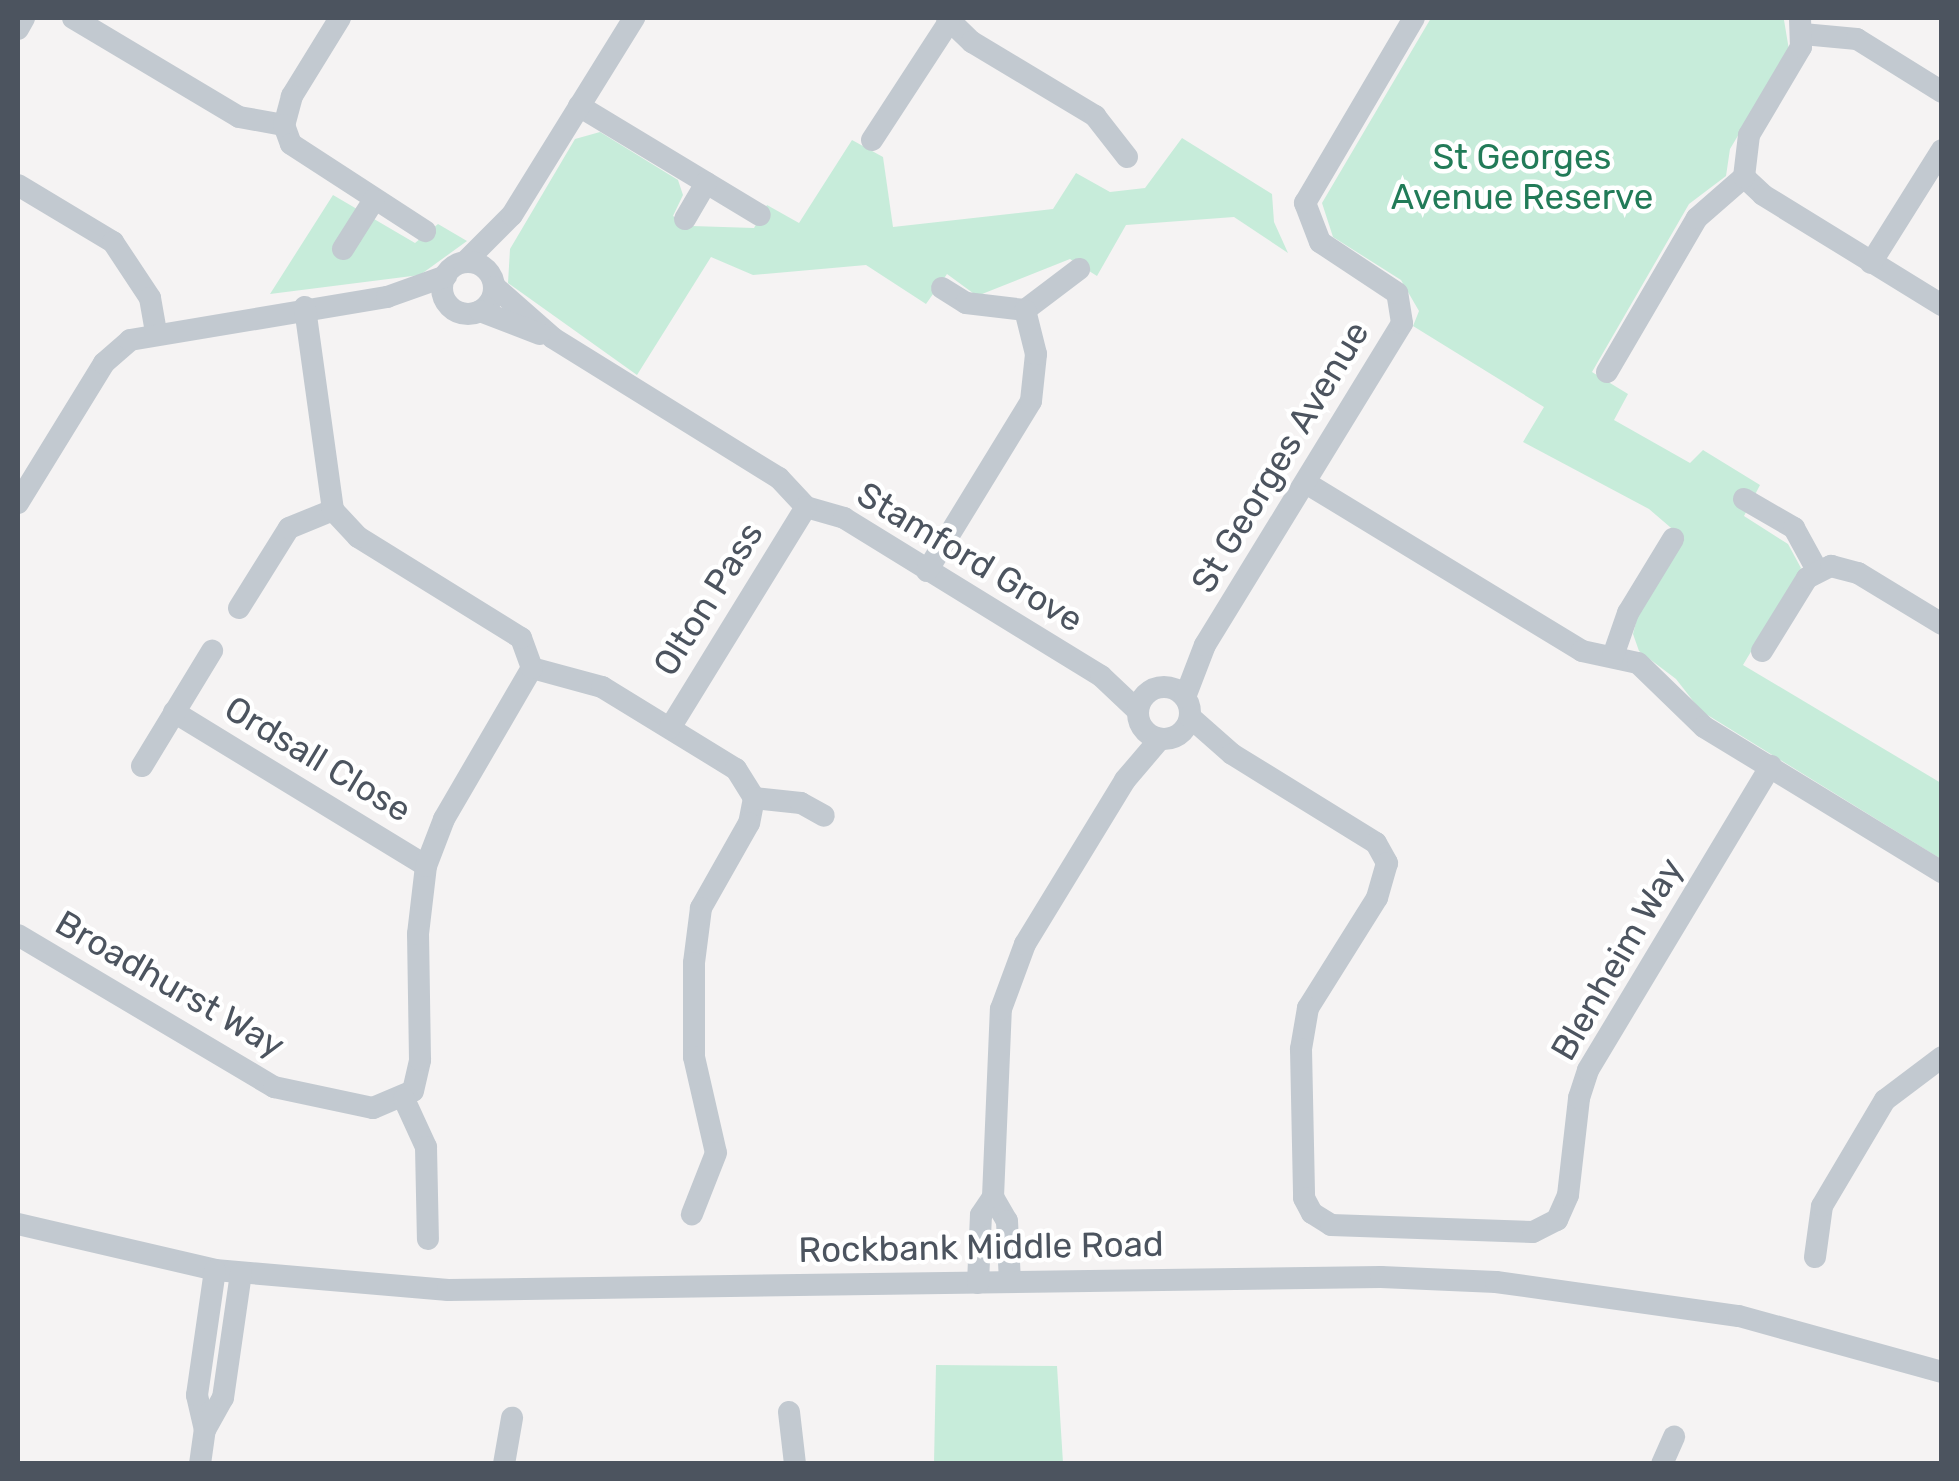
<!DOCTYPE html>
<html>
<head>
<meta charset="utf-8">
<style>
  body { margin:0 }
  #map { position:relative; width:1959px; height:1481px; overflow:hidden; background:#f5f3f3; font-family:Rubik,sans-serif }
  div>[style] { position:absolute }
  .green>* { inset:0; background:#c7ecda }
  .minor>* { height:22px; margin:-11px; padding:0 11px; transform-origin:11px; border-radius:11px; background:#c2c9d0 }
  .minor>.ring { margin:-11px; padding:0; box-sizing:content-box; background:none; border:22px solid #c2c9d0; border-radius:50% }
  span { translate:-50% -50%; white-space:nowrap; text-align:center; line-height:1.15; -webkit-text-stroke:9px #fff; paint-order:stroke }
  .park-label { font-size:35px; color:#227b58 }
  .street-label { font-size:35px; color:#4c545f }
  .frame { position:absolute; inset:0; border:20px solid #4c545f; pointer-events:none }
</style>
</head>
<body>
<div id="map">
  <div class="green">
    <i style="clip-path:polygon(1431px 18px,1784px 20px,1789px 50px,1730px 149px,1726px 176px,1689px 204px,1592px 372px,1628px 394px,1614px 420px,1690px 463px,1703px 450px,1760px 485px,1744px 516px,1788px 544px,1801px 568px,1743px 665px,1941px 783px,1941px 859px,1701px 711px,1676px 679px,1639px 651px,1633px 634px,1637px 618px,1684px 539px,1649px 509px,1523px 442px,1544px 407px,1413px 326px,1419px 311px,1401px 280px,1333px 237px,1322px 203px)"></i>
    <i style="clip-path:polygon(600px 132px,678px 180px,683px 195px,673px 216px,692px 226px,754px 228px,767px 205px,799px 223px,852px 140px,883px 157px,893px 227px,1053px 209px,1076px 173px,1110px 192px,1145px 188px,1182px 138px,1272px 194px,1274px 222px,1288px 253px,1234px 217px,1126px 225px,1097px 276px,1070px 259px,977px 296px,947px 274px,926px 304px,866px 265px,753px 275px,711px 257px,637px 375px,508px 283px,510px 249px,575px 139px)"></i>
    <i style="clip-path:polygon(333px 195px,415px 243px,438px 224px,467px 241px,420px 275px,270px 294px)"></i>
    <i style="clip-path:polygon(936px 1365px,1057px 1366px,1063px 1463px,934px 1463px)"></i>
  </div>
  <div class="minor">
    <i style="left:73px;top:18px;width:193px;rotate:30.8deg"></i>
    <i style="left:239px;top:117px;width:46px;rotate:10.1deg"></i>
    <i style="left:340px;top:18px;width:92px;rotate:121.6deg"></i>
    <i style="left:292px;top:96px;width:30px;rotate:105deg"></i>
    <i style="left:284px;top:125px;width:20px;rotate:70deg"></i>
    <i style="left:291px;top:144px;width:160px;rotate:33deg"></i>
    <i style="left:947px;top:18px;width:35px;rotate:44deg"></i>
    <i style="left:972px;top:42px;width:144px;rotate:31deg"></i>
    <i style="left:1095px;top:116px;width:52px;rotate:52deg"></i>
    <i style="left:18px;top:29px;width:13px;rotate:-61deg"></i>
    <i style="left:1803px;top:34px;width:54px;rotate:5.3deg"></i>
    <i style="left:1857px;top:39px;width:100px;rotate:31.9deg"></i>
    <i style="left:579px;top:106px;width:211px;rotate:31.1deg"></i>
    <i style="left:872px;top:140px;width:141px;rotate:-56.9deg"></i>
    <i style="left:1744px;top:177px;width:26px;rotate:43deg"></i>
    <i style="left:1763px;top:195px;width:210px;rotate:31.6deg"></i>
    <i style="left:18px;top:185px;width:111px;rotate:31deg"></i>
    <i style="left:113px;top:242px;width:67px;rotate:56.5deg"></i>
    <i style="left:150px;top:298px;width:34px;rotate:80deg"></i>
    <i style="left:685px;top:219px;width:42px;rotate:-59.7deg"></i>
    <i style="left:343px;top:249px;width:58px;rotate:-57.7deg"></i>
    <i style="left:465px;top:262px;width:66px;rotate:-45deg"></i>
    <i style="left:512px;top:215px;width:232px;rotate:-58.2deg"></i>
    <i class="ring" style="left:442px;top:262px;width:30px;height:30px"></i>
    <i style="left:1871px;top:263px;width:133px;rotate:-57.9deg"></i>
    <i style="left:495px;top:287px;width:77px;rotate:41.3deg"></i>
    <i style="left:553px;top:338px;width:266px;rotate:31.8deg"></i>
    <i style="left:779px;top:478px;width:40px;rotate:47deg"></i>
    <i style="left:806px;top:507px;width:40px;rotate:16deg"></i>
    <i style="left:844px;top:518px;width:302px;rotate:31.6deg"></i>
    <i style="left:1101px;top:676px;width:51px;rotate:43.4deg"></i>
    <i style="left:942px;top:288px;width:28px;rotate:32deg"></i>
    <i style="left:966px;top:303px;width:59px;rotate:6.8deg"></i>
    <i style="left:1025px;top:310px;width:68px;rotate:-37.2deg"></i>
    <i style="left:480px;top:311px;width:64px;rotate:21deg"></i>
    <i style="left:1607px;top:372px;width:178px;rotate:-59.7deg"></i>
    <i style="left:1697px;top:218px;width:62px;rotate:-41.1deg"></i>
    <i style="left:1744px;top:177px;width:42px;rotate:-83.2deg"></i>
    <i style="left:1749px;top:135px;width:102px;rotate:-59.4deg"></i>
    <i style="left:1801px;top:47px;width:29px;rotate:-92deg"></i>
    <i style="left:1306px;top:483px;width:323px;rotate:31.3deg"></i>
    <i style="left:1582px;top:651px;width:57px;rotate:12.1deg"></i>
    <i style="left:1638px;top:663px;width:92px;rotate:44.1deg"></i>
    <i style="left:1704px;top:727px;width:279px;rotate:31.4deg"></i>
    <i style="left:1744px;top:499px;width:58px;rotate:30.1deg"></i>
    <i style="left:1794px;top:528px;width:48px;rotate:61.3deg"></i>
    <i style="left:18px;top:503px;width:164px;rotate:-58.4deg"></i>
    <i style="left:104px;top:363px;width:35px;rotate:-41deg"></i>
    <i style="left:130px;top:340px;width:261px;rotate:-9.5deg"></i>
    <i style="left:387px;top:297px;width:63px;rotate:-19.6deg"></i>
    <i style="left:927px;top:571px;width:199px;rotate:-58.5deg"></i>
    <i style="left:1031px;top:401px;width:47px;rotate:-83.9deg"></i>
    <i style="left:1036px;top:354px;width:45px;rotate:-104deg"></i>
    <i style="left:239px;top:608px;width:94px;rotate:-58deg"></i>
    <i style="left:289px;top:528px;width:48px;rotate:-22.2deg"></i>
    <i style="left:1762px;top:651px;width:86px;rotate:-58.3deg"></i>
    <i style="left:1807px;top:578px;width:27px;rotate:-27deg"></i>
    <i style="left:1831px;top:566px;width:28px;rotate:15deg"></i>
    <i style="left:1858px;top:573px;width:98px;rotate:31.3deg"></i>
    <i style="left:1613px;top:656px;width:46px;rotate:-70.8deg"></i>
    <i style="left:1628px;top:613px;width:87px;rotate:-58.7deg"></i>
    <i style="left:532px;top:668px;width:73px;rotate:15.2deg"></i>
    <i style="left:602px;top:687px;width:157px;rotate:31.5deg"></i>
    <i style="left:736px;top:769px;width:34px;rotate:58deg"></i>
    <i style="left:754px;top:798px;width:25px;rotate:101deg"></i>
    <i style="left:749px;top:823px;width:98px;rotate:119.5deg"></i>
    <i style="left:701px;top:908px;width:55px;rotate:97.3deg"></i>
    <i style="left:694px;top:963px;width:94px;rotate:90deg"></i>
    <i style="left:694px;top:1057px;width:98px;rotate:77.1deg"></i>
    <i style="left:716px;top:1153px;width:66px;rotate:111.5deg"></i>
    <i class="ring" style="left:1138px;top:687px;width:30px;height:30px"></i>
    <i style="left:1185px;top:697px;width:56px;rotate:-69deg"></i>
    <i style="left:1205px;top:645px;width:377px;rotate:-58.5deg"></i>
    <i style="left:1402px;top:323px;width:30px;rotate:-99deg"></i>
    <i style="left:1397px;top:293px;width:92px;rotate:-146.5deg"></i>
    <i style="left:1320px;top:242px;width:42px;rotate:-111deg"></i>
    <i style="left:1305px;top:203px;width:215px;rotate:-59.5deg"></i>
    <i style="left:174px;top:712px;width:295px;rotate:31.4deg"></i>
    <i style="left:1190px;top:717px;width:56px;rotate:41.4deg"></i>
    <i style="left:1232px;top:754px;width:169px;rotate:31.7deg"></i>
    <i style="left:1376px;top:843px;width:23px;rotate:61deg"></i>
    <i style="left:1387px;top:863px;width:36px;rotate:106deg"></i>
    <i style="left:1377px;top:898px;width:130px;rotate:122.1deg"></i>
    <i style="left:1308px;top:1008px;width:42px;rotate:99.7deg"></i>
    <i style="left:1301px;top:1049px;width:149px;rotate:88.8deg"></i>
    <i style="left:1304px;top:1198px;width:17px;rotate:62deg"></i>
    <i style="left:1312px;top:1213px;width:22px;rotate:32deg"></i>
    <i style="left:1331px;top:1225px;width:202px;rotate:2deg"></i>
    <i style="left:1533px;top:1232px;width:27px;rotate:-27deg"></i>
    <i style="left:1557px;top:1220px;width:27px;rotate:-66deg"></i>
    <i style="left:1568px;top:1195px;width:98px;rotate:-83.5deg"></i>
    <i style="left:1579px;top:1098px;width:29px;rotate:-72deg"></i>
    <i style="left:1588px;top:1070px;width:355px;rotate:-59deg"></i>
    <i style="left:670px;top:728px;width:259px;rotate:-58.4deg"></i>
    <i style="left:142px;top:766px;width:135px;rotate:-58.7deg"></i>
    <i style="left:754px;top:798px;width:47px;rotate:6.1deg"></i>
    <i style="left:801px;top:803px;width:26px;rotate:29deg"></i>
    <i style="left:18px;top:935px;width:298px;rotate:30.7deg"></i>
    <i style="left:274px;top:1087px;width:101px;rotate:12deg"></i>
    <i style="left:373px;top:1108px;width:43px;rotate:-23deg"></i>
    <i style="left:413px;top:1091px;width:32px;rotate:-77deg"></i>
    <i style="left:420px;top:1060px;width:126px;rotate:-90.9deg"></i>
    <i style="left:418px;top:934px;width:68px;rotate:-83.3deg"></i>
    <i style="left:426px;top:866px;width:50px;rotate:-69deg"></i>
    <i style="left:444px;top:819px;width:175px;rotate:-59.8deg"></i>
    <i style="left:532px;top:668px;width:32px;rotate:-110deg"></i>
    <i style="left:521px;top:638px;width:192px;rotate:-148.2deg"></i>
    <i style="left:358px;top:537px;width:37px;rotate:-133deg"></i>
    <i style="left:333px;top:510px;width:205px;rotate:-97.9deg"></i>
    <i style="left:404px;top:1099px;width:53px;rotate:65.4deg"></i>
    <i style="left:426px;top:1147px;width:92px;rotate:88.8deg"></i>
    <i style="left:993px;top:1197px;width:28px;rotate:60deg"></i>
    <i style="left:1007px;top:1221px;width:61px;rotate:87.2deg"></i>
    <i style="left:18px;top:1224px;width:202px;rotate:13.1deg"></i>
    <i style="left:215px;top:1270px;width:234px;rotate:4.9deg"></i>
    <i style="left:448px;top:1290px;width:933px;rotate:-0.8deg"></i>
    <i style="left:1381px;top:1277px;width:115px;rotate:2.5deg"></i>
    <i style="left:1496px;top:1282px;width:245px;rotate:8deg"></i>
    <i style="left:1739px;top:1316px;width:211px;rotate:15.4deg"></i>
    <i style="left:1815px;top:1257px;width:51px;rotate:-82.2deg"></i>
    <i style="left:1822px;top:1206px;width:123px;rotate:-59.3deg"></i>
    <i style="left:1885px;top:1100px;width:71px;rotate:-37deg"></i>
    <i style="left:978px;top:1283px;width:68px;rotate:-87.5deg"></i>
    <i style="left:981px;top:1215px;width:22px;rotate:-56deg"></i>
    <i style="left:993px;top:1197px;width:188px;rotate:-87.6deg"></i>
    <i style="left:1001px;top:1009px;width:69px;rotate:-69.7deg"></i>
    <i style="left:1025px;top:944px;width:192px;rotate:-58.6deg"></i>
    <i style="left:1125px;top:780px;width:54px;rotate:-49.5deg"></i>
    <i style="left:789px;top:1412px;width:52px;rotate:83.4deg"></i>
    <i style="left:205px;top:1430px;width:36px;rotate:-103deg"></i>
    <i style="left:197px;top:1395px;width:126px;rotate:-81.8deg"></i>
    <i style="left:200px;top:1464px;width:34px;rotate:-82deg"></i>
    <i style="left:205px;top:1430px;width:37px;rotate:-61deg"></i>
    <i style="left:223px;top:1398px;width:126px;rotate:-81.8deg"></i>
    <i style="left:504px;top:1464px;width:47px;rotate:-80.1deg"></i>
    <i style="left:1662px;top:1464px;width:30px;rotate:-66deg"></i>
  </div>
  <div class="park-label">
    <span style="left:1522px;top:177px">St Georges<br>Avenue Reserve</span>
  </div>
  <div class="street-label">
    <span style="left:1280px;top:457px;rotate:-59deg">St Georges Avenue</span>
    <span style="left:970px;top:557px;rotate:31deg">Stamford Grove</span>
    <span style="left:708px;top:599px;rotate:-58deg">Olton Pass</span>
    <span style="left:318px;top:759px;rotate:31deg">Ordsall Close</span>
    <span style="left:1617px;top:959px;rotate:-60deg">Blenheim Way</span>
    <span style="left:170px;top:984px;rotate:30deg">Broadhurst Way</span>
    <span style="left:981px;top:1247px;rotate:-1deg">Rockbank Middle Road</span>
  </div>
  <div class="frame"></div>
</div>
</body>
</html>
